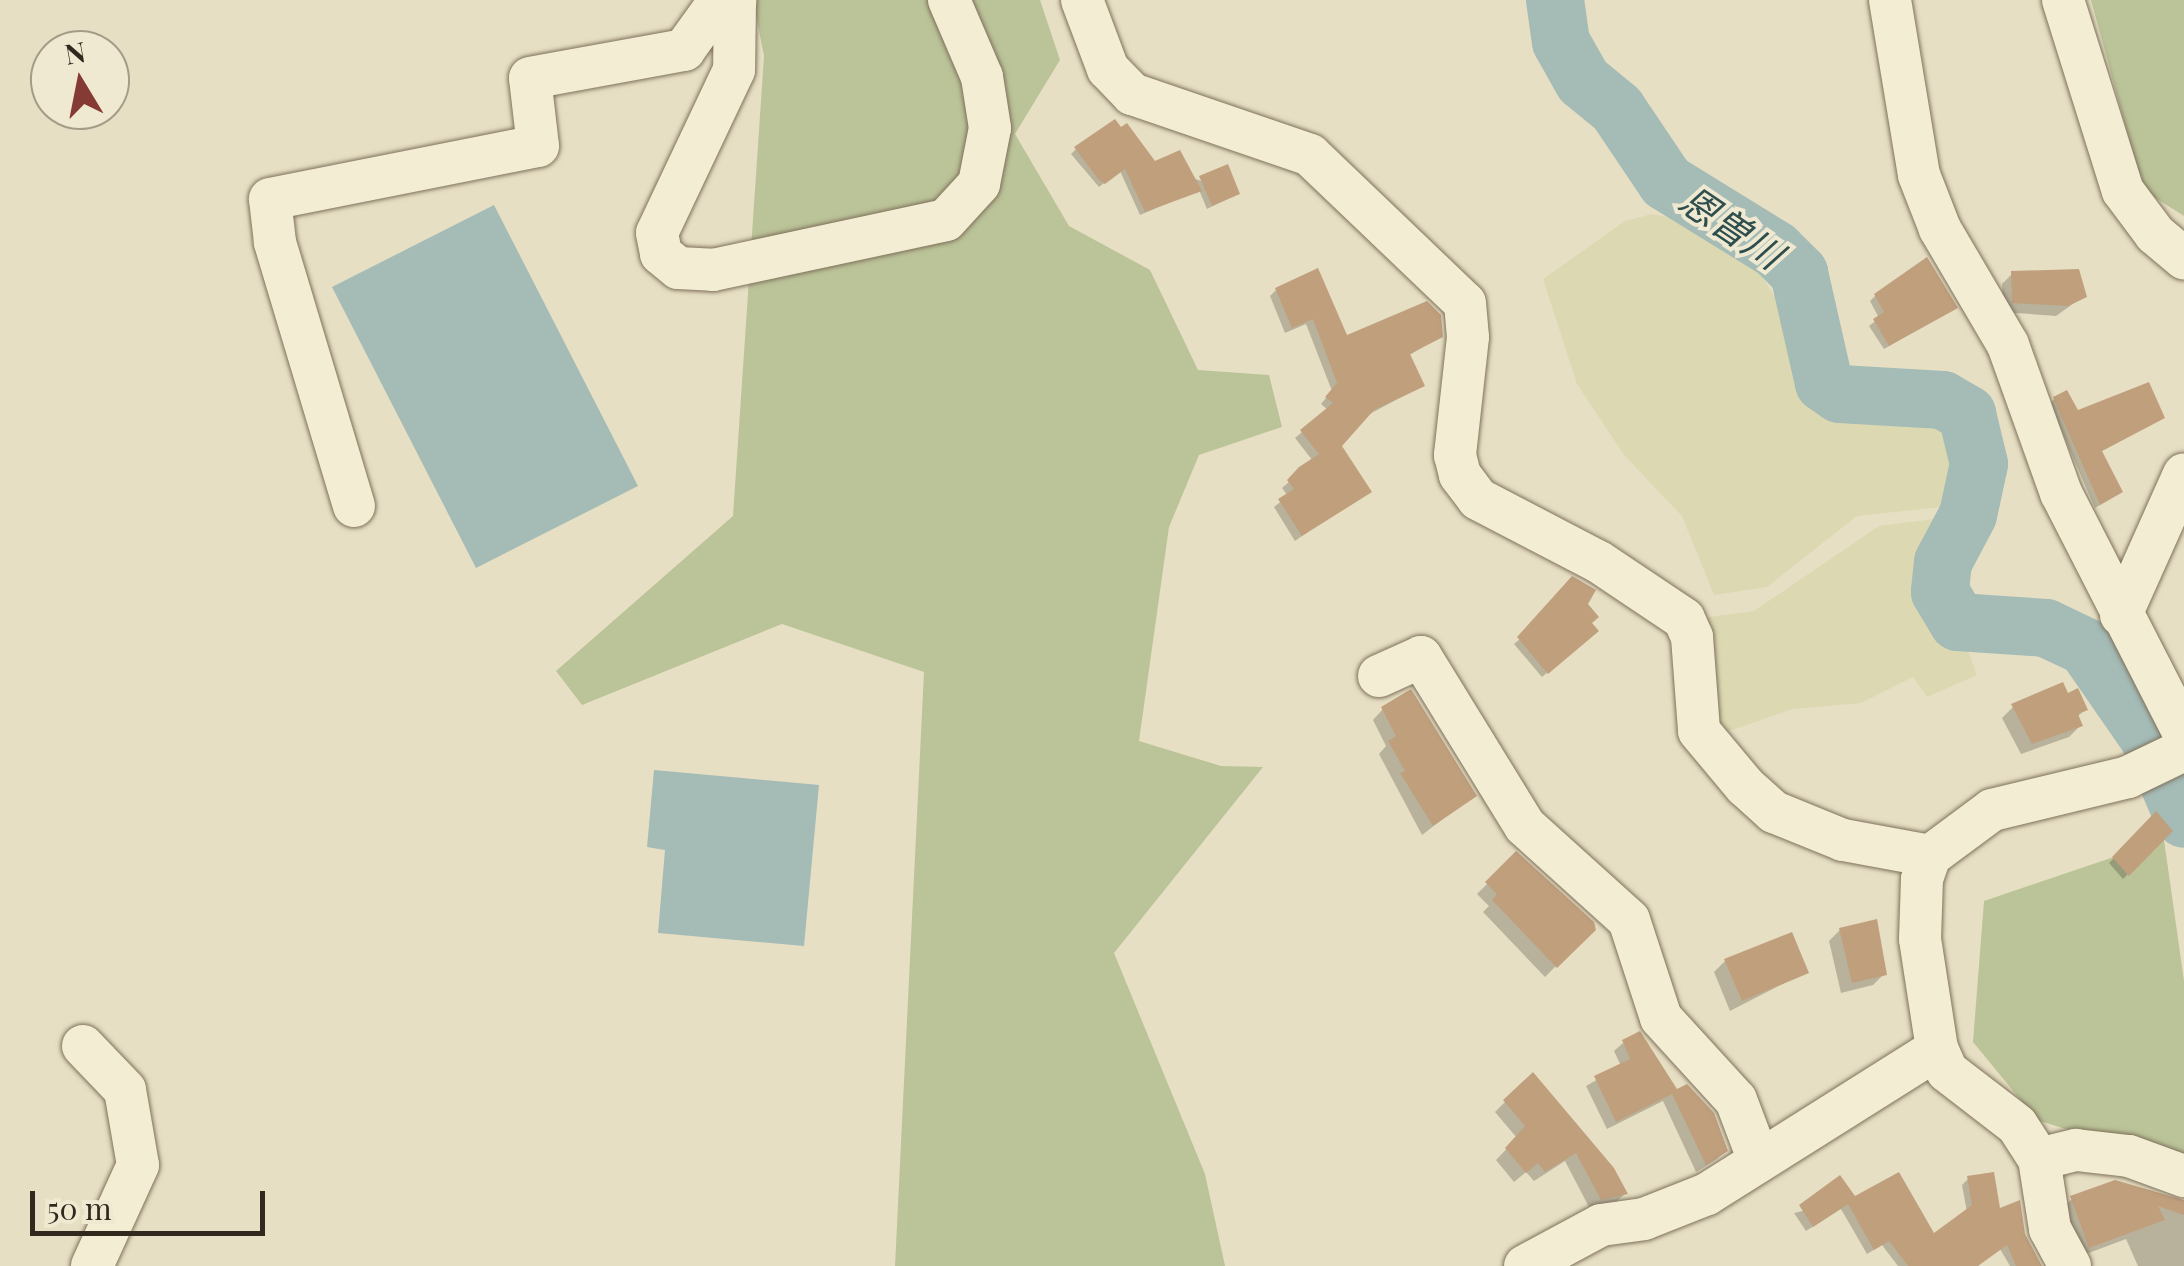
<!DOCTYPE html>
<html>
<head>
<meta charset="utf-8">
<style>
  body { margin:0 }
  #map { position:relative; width:2184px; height:1266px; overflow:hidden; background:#e7dfc3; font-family:"Playfair Display","Noto Sans JP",serif }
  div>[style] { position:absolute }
  .farmland>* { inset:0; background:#dcd8b1 }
  .green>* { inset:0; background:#bbc398 }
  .water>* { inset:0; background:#a4bbb6 }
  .shadow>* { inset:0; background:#0003 }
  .river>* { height:58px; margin:-29px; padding:0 29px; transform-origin:29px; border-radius:29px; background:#a4bbb6 }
  .building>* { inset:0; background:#c09f7d }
  .roads { filter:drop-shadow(0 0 2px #7f715c) drop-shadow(0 0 2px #7f715c) }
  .minor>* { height:42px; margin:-21px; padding:0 21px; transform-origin:21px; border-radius:21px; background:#f3edd4 }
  span { translate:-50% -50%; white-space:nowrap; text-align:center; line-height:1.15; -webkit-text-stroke:8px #f0e9d1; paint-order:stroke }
  .water-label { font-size:38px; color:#2f4e4e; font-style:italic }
  .north { position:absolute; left:30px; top:30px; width:100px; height:100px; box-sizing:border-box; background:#f0e9d1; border:2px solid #a49c89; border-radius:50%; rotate:350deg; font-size:28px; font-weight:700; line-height:40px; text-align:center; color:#31291e }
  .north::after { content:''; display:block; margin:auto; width:35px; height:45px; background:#863a34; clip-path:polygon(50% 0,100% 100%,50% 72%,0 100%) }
  .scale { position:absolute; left:30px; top:1191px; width:235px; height:45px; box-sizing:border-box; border:5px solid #31291e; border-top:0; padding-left:12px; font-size:30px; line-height:35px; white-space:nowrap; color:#31291e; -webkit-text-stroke:8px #f0e9d1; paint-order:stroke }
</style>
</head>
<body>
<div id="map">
  <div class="farmland">
    <i style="clip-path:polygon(1652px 214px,1678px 219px,1753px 262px,1775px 297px,1796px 365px,1824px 410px,1910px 414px,1945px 422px,1960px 459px,1950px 500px,1940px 507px,1857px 516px,1767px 587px,1714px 595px,1682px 516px,1624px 455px,1577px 384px,1543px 279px,1625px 221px)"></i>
    <i style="clip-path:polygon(1942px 518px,1918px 564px,1917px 587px,1925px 613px,1953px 643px,1966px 646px,1977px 675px,1927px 697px,1913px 677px,1861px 703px,1792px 709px,1718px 735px,1701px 618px,1754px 611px,1879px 526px)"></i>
  </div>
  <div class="green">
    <i style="clip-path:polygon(753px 0,1040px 0,1060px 60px,1015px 134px,1069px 226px,1150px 270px,1198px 370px,1269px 375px,1282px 427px,1199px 455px,1169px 527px,1139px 741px,1221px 766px,1263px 767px,1114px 953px,1205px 1174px,1225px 1266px,895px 1266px,924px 672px,782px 624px,582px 705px,556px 671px,733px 516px,764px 56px)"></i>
    <i style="clip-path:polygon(2091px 0,2184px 0,2184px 216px,2143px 190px)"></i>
    <i style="clip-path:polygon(2164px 840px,2184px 981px,2184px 1166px,2037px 1120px,1973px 1042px,1984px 901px)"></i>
  </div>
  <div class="water">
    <i style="clip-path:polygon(494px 205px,638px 486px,476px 568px,332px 287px)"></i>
    <i style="clip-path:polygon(654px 770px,819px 785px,804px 946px,658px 933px,665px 850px,647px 847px)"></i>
  </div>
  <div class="shadow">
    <i style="clip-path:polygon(1076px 149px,1154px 164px,1237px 194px,1207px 209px,1199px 190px,1140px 215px,1120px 171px,1099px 187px,1071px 154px)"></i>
    <i style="clip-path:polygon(2012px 274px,2084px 296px,2056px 316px,2003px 312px,2002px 284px)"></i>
    <i style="clip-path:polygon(1276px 290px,1346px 338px,1440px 336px,1408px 356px,1422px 386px,1366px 416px,1339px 446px,1360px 495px,1295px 541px,1274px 507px,1288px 496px,1282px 488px,1313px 461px,1295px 438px,1328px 410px,1321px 404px,1332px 391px,1306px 324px,1285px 333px,1270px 296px)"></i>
    <i style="clip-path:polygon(1875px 296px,1954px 308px,1884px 349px,1869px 326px,1879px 318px,1870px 301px)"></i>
    <i style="clip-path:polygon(2054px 399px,2077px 413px,2162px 418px,2100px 452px,2115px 496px,2095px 508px,2050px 404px)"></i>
    <i style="clip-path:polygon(1585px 605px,1595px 631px,1542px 677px,1514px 644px,1548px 616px)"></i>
    <i style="clip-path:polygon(2067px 696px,2085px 710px,2076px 718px,2080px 726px,2069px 737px,2021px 754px,2002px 718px,2013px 707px)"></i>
    <i style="clip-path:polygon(1383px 709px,1474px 795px,1422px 835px,1379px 754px,1386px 746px,1373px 720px)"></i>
    <i style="clip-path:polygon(2156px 815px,2170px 831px,2123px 879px,2109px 863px)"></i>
    <i style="clip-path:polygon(1516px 855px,1592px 930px,1545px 977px,1483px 912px,1489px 906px,1477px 894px)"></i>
    <i style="clip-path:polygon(1840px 930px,1884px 974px,1873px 985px,1841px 993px,1829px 941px)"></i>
    <i style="clip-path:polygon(1725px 961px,1806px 972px,1730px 1011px,1714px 972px)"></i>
    <i style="clip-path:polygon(1623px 1043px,1726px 1150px,1717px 1159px,1696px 1172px,1663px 1101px,1607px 1129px,1586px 1086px,1621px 1066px,1614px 1051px)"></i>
    <i style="clip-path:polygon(1532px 1075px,1625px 1194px,1615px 1203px,1590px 1209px,1565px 1161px,1534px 1181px,1526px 1172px,1514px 1182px,1496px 1160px,1517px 1138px,1495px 1112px)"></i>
    <i style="clip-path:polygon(1969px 1178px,2023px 1234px,2039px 1266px,2010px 1266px,2000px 1249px,1977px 1266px,1898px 1266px,1882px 1245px,1867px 1254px,1841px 1209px,1806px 1231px,1794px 1213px,1854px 1199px,1934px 1236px,1967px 1212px,1962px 1185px)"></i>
    <i style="clip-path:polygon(2072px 1199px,2184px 1200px,2184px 1266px,2138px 1266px,2126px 1239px,2078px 1257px,2061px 1209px)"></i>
  </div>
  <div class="river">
    <i style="left:1555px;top:0;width:42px;rotate:81.9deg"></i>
    <i style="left:1561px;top:42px;width:45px;rotate:60.6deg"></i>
    <i style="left:1583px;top:81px;width:44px;rotate:39.5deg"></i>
    <i style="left:1617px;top:109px;width:88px;rotate:56.1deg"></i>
    <i style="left:1666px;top:182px;width:129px;rotate:31.7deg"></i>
    <i style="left:1776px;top:250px;width:33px;rotate:45deg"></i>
    <i style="left:1799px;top:273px;width:113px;rotate:77.2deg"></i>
    <i style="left:1824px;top:383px;width:19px;rotate:35deg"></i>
    <i style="left:1840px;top:394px;width:103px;rotate:3.3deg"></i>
    <i style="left:1943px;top:400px;width:28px;rotate:30deg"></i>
    <i style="left:1967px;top:414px;width:51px;rotate:76.5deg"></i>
    <i style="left:1979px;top:464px;width:52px;rotate:102.2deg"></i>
    <i style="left:1968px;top:515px;width:53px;rotate:118deg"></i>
    <i style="left:1943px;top:562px;width:30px;rotate:96deg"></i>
    <i style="left:1940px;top:592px;width:35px;rotate:59deg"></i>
    <i style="left:1958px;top:622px;width:88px;rotate:3.9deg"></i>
    <i style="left:2046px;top:628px;width:44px;rotate:25.4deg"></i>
    <i style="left:2086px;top:647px;width:111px;rotate:55.3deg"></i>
    <i style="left:2149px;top:738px;width:88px;rotate:66.6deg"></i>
  </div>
  <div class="building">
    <i style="clip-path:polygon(1115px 119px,1121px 127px,1127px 123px,1155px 161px,1180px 150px,1202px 191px,1145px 212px,1125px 169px,1105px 184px,1099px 180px,1074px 147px)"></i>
    <i style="clip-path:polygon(1228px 164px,1240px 194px,1212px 206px,1199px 176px)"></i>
    <i style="clip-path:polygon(1927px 257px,1958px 308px,1889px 346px,1873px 319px,1884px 312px,1874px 294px)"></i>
    <i style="clip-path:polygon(1318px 268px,1347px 335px,1427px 301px,1441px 315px,1443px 337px,1410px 354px,1425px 386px,1374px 410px,1342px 446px,1372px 492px,1302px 536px,1278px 499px,1294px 489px,1287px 480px,1299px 467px,1319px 454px,1300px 430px,1333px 403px,1325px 397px,1337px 383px,1313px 319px,1292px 328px,1275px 288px)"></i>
    <i style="clip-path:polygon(2079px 269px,2087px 297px,2068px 306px,2012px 303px,2011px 271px)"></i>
    <i style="clip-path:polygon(2149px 382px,2165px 418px,2102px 451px,2123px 492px,2100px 505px,2053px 397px,2067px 390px,2078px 410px)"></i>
    <i style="clip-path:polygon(1572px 576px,1596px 590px,1588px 604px,1599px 617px,1592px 623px,1599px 631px,1548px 674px,1517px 637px)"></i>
    <i style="clip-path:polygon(2063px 682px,2068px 693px,2078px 688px,2088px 710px,2078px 714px,2083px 726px,2032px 744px,2011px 704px)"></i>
    <i style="clip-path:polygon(1411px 689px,1477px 796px,1433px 826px,1400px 773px,1405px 771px,1388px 741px,1396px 736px,1381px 707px)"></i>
    <i style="clip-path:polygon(2156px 811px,2173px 831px,2129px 876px,2112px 857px)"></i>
    <i style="clip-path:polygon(1516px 851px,1594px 922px,1596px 930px,1557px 968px,1492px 900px,1497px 894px,1485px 882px)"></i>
    <i style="clip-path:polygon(1877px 919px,1887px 975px,1852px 983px,1839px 928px)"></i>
    <i style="clip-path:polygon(1792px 932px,1809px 973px,1742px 1001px,1724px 959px)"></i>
    <i style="clip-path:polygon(1640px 1031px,1677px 1089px,1687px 1084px,1714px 1113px,1728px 1151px,1706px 1165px,1672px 1094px,1616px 1122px,1594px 1076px,1630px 1059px,1622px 1040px)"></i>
    <i style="clip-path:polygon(1533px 1072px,1614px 1168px,1628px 1194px,1601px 1200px,1576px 1153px,1545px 1172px,1538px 1163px,1526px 1173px,1505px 1148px,1525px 1126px,1503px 1100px)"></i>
    <i style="clip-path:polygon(1899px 1172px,1934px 1233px,1972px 1205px,1967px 1176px,1994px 1172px,2000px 1208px,2020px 1200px,2025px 1234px,2042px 1266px,2016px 1266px,2007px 1245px,1978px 1266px,1908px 1266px,1889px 1241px,1874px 1250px,1848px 1204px,1813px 1227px,1799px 1205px,1840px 1175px,1855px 1196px)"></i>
    <i style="clip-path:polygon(2115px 1180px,2184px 1200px,2184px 1215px,2158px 1206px,2165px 1220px,2089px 1248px,2070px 1196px)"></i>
  </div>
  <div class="roads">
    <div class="minor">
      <i style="left:1082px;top:0;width:74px;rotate:69.4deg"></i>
      <i style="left:1108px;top:69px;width:35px;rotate:46deg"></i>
      <i style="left:1132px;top:94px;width:188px;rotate:18.9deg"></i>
      <i style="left:1310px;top:155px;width:214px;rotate:43.7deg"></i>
      <i style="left:1465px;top:303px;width:34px;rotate:85deg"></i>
      <i style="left:1468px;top:337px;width:119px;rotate:96.3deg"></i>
      <i style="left:1455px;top:455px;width:21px;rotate:76deg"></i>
      <i style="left:1460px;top:475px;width:30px;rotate:53deg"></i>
      <i style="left:1478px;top:499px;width:136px;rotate:27.5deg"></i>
      <i style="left:1599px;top:562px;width:102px;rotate:33.8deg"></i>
      <i style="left:1684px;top:619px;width:20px;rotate:66deg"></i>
      <i style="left:1692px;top:637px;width:94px;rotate:85.7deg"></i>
      <i style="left:1699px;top:731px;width:72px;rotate:50.1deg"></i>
      <i style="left:1745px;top:786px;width:39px;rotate:42deg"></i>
      <i style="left:1774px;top:812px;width:74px;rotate:22.1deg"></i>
      <i style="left:1843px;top:840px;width:88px;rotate:10.4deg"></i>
      <i style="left:1890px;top:0;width:177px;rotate:80.6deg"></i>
      <i style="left:1919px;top:175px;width:58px;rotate:68.7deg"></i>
      <i style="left:1940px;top:229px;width:134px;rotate:59.6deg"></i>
      <i style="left:2008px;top:345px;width:157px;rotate:70.3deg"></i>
      <i style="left:2061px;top:493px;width:270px;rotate:62.9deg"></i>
      <i style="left:2063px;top:0;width:200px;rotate:72.6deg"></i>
      <i style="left:2123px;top:191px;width:54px;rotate:53.3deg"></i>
      <i style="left:2155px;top:234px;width:38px;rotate:40deg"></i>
      <i style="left:354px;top:506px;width:276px;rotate:-106.7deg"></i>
      <i style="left:275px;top:242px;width:43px;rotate:-96.6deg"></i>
      <i style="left:270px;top:199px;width:273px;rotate:-11.2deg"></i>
      <i style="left:538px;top:146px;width:68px;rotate:-96.7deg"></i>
      <i style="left:530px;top:78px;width:157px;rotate:-10.3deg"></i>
      <i style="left:684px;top:50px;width:53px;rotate:-54.2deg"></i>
      <i style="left:715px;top:7px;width:21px;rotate:-14deg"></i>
      <i style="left:735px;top:2px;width:68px;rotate:90.8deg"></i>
      <i style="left:734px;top:70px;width:180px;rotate:115.3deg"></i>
      <i style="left:657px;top:233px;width:21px;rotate:79deg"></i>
      <i style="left:661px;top:254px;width:22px;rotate:39deg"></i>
      <i style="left:678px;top:268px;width:35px;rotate:3deg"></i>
      <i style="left:713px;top:270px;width:238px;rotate:-12.1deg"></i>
      <i style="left:946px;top:220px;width:49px;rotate:-47.5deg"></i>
      <i style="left:979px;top:184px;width:57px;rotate:-78.9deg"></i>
      <i style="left:990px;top:128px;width:52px;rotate:-98.9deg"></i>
      <i style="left:982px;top:77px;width:84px;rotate:-113.2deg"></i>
      <i style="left:2121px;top:615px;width:154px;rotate:-65.9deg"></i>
      <i style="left:1379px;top:676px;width:46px;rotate:-24.3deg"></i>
      <i style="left:1421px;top:657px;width:198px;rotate:58.4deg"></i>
      <i style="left:1525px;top:826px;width:140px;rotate:42.1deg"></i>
      <i style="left:1629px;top:920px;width:103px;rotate:71.9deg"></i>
      <i style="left:1661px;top:1018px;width:111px;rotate:47.6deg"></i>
      <i style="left:1736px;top:1100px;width:65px;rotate:69.3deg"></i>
      <i style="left:83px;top:1046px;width:61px;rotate:46.3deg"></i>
      <i style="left:125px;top:1090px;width:76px;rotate:80.2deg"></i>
      <i style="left:138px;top:1165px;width:111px;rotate:114.5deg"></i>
      <i style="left:2039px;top:1159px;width:38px;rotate:-14deg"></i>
      <i style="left:2076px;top:1150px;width:53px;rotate:6.5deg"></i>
      <i style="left:2129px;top:1156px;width:59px;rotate:20deg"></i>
      <i style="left:1525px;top:1266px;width:86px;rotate:-28.3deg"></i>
      <i style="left:1601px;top:1225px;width:43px;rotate:-7.9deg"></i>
      <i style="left:1644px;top:1219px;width:68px;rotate:-21.6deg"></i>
      <i style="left:1707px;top:1194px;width:272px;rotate:-32.2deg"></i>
      <i style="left:2070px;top:1266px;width:42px;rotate:-118.4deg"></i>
      <i style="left:2050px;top:1229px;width:71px;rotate:-98.9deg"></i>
      <i style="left:2039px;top:1159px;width:40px;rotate:-122.9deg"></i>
      <i style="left:2017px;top:1125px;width:88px;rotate:-142.4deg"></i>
      <i style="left:1947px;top:1071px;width:24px;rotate:-114deg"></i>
      <i style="left:1937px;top:1049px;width:111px;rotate:-98.8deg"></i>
      <i style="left:1920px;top:939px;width:60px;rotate:-88.1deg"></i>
      <i style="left:1922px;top:879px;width:24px;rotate:-71deg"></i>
      <i style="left:1930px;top:856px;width:77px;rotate:-36.6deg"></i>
      <i style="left:1992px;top:810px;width:140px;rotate:-13.6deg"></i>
      <i style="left:2128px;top:777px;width:62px;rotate:-25.7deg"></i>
    </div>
  </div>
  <div class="water-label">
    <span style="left:1732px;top:226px;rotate:34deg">恩曽川</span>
  </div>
  <div class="north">N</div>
  <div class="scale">50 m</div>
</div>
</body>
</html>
